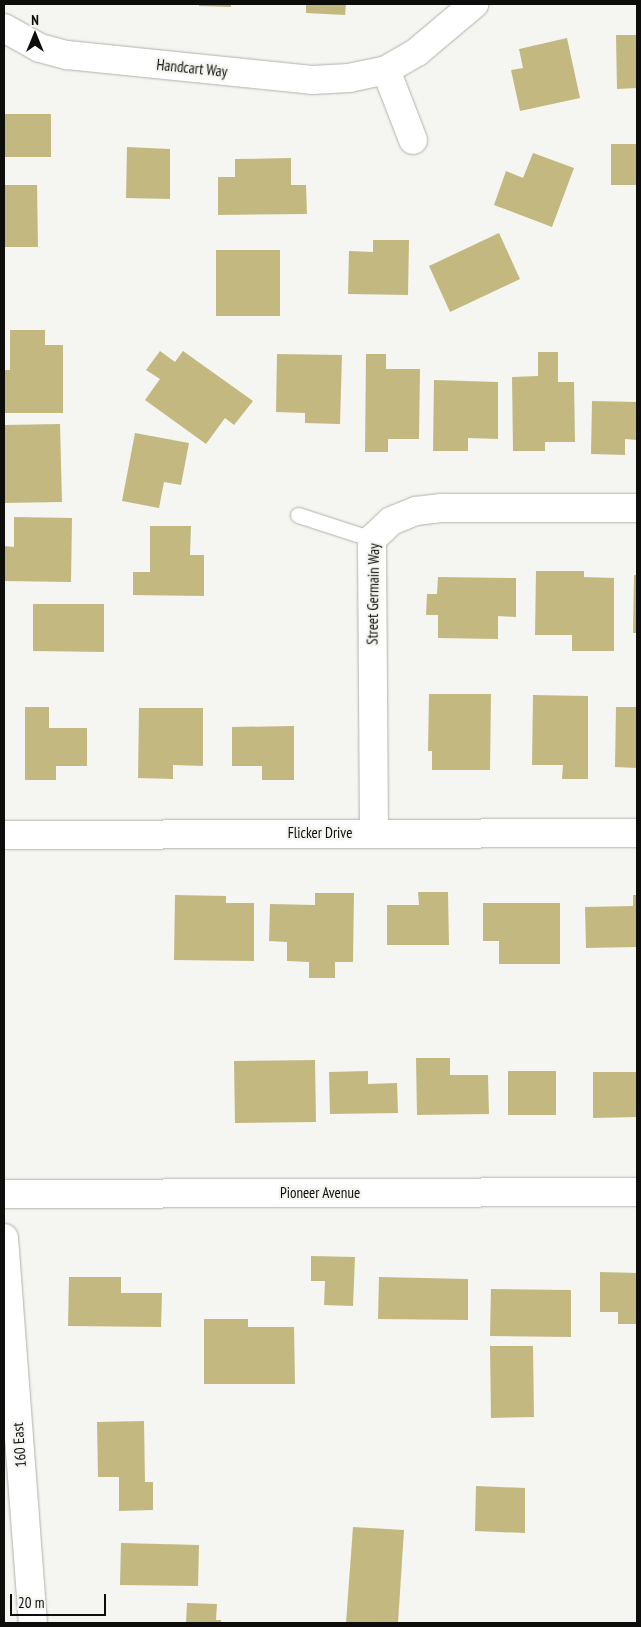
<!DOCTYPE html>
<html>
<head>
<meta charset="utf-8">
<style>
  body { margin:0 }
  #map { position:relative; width:641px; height:1627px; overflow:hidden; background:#f5f5f1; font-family:"PT Sans Narrow",sans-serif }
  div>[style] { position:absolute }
  .building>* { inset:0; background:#c3b980 }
  .roads { filter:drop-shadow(0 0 1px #b1b1ad) drop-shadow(0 0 1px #b1b1ad) }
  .service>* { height:15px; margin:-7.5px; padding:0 7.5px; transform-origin:7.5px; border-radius:7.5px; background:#fff }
  .minor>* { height:28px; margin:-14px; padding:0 14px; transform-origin:14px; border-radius:14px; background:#fff }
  span { translate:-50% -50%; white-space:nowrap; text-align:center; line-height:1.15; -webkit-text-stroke:4.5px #f5f5f1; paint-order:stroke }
  .street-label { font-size:15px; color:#0d0d0c }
  .frame { position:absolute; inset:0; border:5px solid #0d0d0c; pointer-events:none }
  .north { position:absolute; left:10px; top:10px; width:50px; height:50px; -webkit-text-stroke:4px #f5f5f1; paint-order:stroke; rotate:0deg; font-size:14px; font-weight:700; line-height:20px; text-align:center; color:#0d0d0c }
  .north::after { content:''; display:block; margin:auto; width:18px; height:22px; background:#0d0d0c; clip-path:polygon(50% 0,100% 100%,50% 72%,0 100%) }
  .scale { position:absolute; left:10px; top:1594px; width:96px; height:22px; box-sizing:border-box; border:2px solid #0d0d0c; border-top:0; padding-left:6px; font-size:15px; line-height:18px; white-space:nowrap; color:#0d0d0c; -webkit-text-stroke:4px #f5f5f1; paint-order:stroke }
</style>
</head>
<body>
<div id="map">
  <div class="building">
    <i style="clip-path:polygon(199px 4px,231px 4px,231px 7px,199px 6px)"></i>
    <i style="clip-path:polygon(306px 4px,346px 4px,345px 15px,306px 13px)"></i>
    <i style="clip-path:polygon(616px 35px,637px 35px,637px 88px,617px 89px)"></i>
    <i style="clip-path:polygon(567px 38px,580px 98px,520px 111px,511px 70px,523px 68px,519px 49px)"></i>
    <i style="clip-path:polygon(4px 114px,51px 114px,51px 157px,4px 157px)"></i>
    <i style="clip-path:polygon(611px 144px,637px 144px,637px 185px,611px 185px)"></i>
    <i style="clip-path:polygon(127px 147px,170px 149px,170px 199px,126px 198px)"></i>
    <i style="clip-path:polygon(533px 153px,574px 168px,552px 227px,494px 205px,506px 171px,523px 178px)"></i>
    <i style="clip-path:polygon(291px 158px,291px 185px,306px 185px,307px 214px,218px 215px,218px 177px,235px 177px,235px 159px)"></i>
    <i style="clip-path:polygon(4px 185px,37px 185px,38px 247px,4px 247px)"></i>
    <i style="clip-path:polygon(499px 233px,520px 279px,450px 312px,429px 266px)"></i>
    <i style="clip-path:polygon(373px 240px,409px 240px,408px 295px,348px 294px,349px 251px,373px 252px)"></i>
    <i style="clip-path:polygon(216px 250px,280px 250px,280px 316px,216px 316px)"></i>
    <i style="clip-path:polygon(10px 330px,45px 330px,45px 345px,63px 345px,63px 413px,4px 413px,4px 370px,10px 370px)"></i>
    <i style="clip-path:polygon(160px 351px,175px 362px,183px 351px,253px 401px,234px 425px,225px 418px,206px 444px,145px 400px,160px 379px,146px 370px)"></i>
    <i style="clip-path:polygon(538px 352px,558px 352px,558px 382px,574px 382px,575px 442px,545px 442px,545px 451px,513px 451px,512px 377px,538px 376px)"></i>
    <i style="clip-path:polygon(277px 354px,342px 355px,340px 424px,305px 423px,305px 413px,276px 412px)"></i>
    <i style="clip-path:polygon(366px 354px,386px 354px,386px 369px,420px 369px,419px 439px,388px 439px,388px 452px,365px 452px)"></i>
    <i style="clip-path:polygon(434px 380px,498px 382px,498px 439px,468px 438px,468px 451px,433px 451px)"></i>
    <i style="clip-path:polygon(592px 401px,637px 402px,637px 440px,625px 439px,625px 455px,591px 454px)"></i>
    <i style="clip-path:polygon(60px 424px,62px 502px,4px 503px,4px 425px)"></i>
    <i style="clip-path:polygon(135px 433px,189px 443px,181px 485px,164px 482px,159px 508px,122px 501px)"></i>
    <i style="clip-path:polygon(14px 517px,72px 518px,71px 582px,4px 581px,4px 546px,14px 547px)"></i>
    <i style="clip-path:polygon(150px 526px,191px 526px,190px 555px,204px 555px,204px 596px,133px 595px,133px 572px,150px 572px)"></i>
    <i style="clip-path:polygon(536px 571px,584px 571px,584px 577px,614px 578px,614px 651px,572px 651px,572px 635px,535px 635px)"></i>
    <i style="clip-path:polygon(634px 575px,637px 575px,637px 633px,633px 633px)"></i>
    <i style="clip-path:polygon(438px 577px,516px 578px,516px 617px,498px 616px,498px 639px,438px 638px,438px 615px,426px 615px,427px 594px,437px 594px)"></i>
    <i style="clip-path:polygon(33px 604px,104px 604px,104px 652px,33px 651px)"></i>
    <i style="clip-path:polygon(429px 694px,491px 694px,490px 770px,432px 770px,432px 751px,428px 751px)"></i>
    <i style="clip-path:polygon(533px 695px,588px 696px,588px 779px,562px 779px,563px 765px,532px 765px)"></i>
    <i style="clip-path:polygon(25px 707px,49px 707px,49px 728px,87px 728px,87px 766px,56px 766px,56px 780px,25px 780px)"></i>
    <i style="clip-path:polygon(616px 707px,637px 707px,637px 768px,615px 767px)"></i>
    <i style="clip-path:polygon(139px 708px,203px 708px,203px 766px,173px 765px,173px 779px,138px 778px)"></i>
    <i style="clip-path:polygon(294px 726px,294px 780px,262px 780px,262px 766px,232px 766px,232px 727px)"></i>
    <i style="clip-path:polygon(418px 892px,448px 892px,449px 945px,387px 945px,387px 905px,419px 905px)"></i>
    <i style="clip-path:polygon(315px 893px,354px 893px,353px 962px,335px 962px,335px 978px,309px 978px,309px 962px,287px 961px,287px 942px,269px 941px,270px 904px,315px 905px)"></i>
    <i style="clip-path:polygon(175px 895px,226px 896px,226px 903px,254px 903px,254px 961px,174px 960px)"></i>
    <i style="clip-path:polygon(633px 895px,637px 895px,637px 947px,586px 948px,585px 907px,633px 906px)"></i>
    <i style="clip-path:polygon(483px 903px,560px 903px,560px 964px,499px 964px,499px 941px,483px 941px)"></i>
    <i style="clip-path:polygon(416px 1058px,450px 1058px,450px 1075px,488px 1075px,489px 1114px,417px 1115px)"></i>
    <i style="clip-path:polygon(315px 1060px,316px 1122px,235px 1123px,234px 1061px)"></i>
    <i style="clip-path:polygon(368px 1071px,368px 1084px,397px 1083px,398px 1113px,330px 1114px,329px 1072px)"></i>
    <i style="clip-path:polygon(508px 1071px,556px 1071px,556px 1115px,508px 1115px)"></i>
    <i style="clip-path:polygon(593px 1072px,637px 1072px,637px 1117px,593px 1118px)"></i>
    <i style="clip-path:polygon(311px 1256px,355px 1257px,353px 1306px,324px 1305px,325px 1281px,311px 1281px)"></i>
    <i style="clip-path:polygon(600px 1272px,637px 1273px,637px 1324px,618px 1324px,618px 1312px,600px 1312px)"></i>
    <i style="clip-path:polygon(69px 1277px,121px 1277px,121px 1293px,162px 1293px,161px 1327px,68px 1326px)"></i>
    <i style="clip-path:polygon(379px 1277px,468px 1279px,468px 1320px,378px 1319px)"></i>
    <i style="clip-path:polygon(491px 1289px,571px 1290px,571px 1337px,490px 1336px)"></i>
    <i style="clip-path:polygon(204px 1319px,248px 1319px,248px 1327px,294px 1327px,295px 1384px,204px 1384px)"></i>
    <i style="clip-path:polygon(490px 1346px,533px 1346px,534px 1417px,491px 1418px)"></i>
    <i style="clip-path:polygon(144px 1421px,145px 1482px,153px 1482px,153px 1510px,119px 1511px,119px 1477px,98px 1477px,97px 1422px)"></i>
    <i style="clip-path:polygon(476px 1486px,525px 1488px,525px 1533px,475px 1531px)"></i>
    <i style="clip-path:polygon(353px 1527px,404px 1530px,398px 1623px,346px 1623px)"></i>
    <i style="clip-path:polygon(121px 1543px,199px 1545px,198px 1586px,120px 1585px)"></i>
    <i style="clip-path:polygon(187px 1603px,217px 1604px,216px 1620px,221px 1620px,221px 1623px,186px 1623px)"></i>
  </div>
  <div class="roads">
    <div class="service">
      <i style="left:298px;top:515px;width:78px;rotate:18deg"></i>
    </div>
    <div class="minor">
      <i style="left:4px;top:28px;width:41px;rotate:29.1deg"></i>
      <i style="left:40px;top:48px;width:28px;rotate:15deg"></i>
      <i style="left:67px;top:55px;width:246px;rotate:5.8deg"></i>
      <i style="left:312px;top:80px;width:37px;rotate:-3deg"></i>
      <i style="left:349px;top:78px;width:38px;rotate:-12deg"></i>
      <i style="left:386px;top:70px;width:36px;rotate:-30deg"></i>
      <i style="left:417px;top:52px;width:75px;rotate:-40.1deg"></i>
      <i style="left:386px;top:70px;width:75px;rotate:68.9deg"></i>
      <i style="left:374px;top:833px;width:294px;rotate:-90.4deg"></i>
      <i style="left:372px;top:539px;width:26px;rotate:-43deg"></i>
      <i style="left:391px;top:521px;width:27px;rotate:-22deg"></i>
      <i style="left:416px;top:511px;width:26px;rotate:-7deg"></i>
      <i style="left:442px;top:508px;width:195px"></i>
      <i style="left:4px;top:835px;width:633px;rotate:-0.18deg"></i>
      <i style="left:4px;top:1194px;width:633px;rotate:-0.18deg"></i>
      <i style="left:4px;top:1238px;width:386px;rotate:85.7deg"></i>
    </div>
  </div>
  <div class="street-label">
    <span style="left:192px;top:68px;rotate:6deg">Handcart Way</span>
    <span style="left:373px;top:594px;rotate:-89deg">Street Germain Way</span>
    <span style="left:320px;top:833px">Flicker Drive</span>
    <span style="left:320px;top:1193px">Pioneer Avenue</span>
    <span style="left:19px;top:1445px;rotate:-94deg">160 East</span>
  </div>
  <div class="frame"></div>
  <div class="north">N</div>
  <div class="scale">20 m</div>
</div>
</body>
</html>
